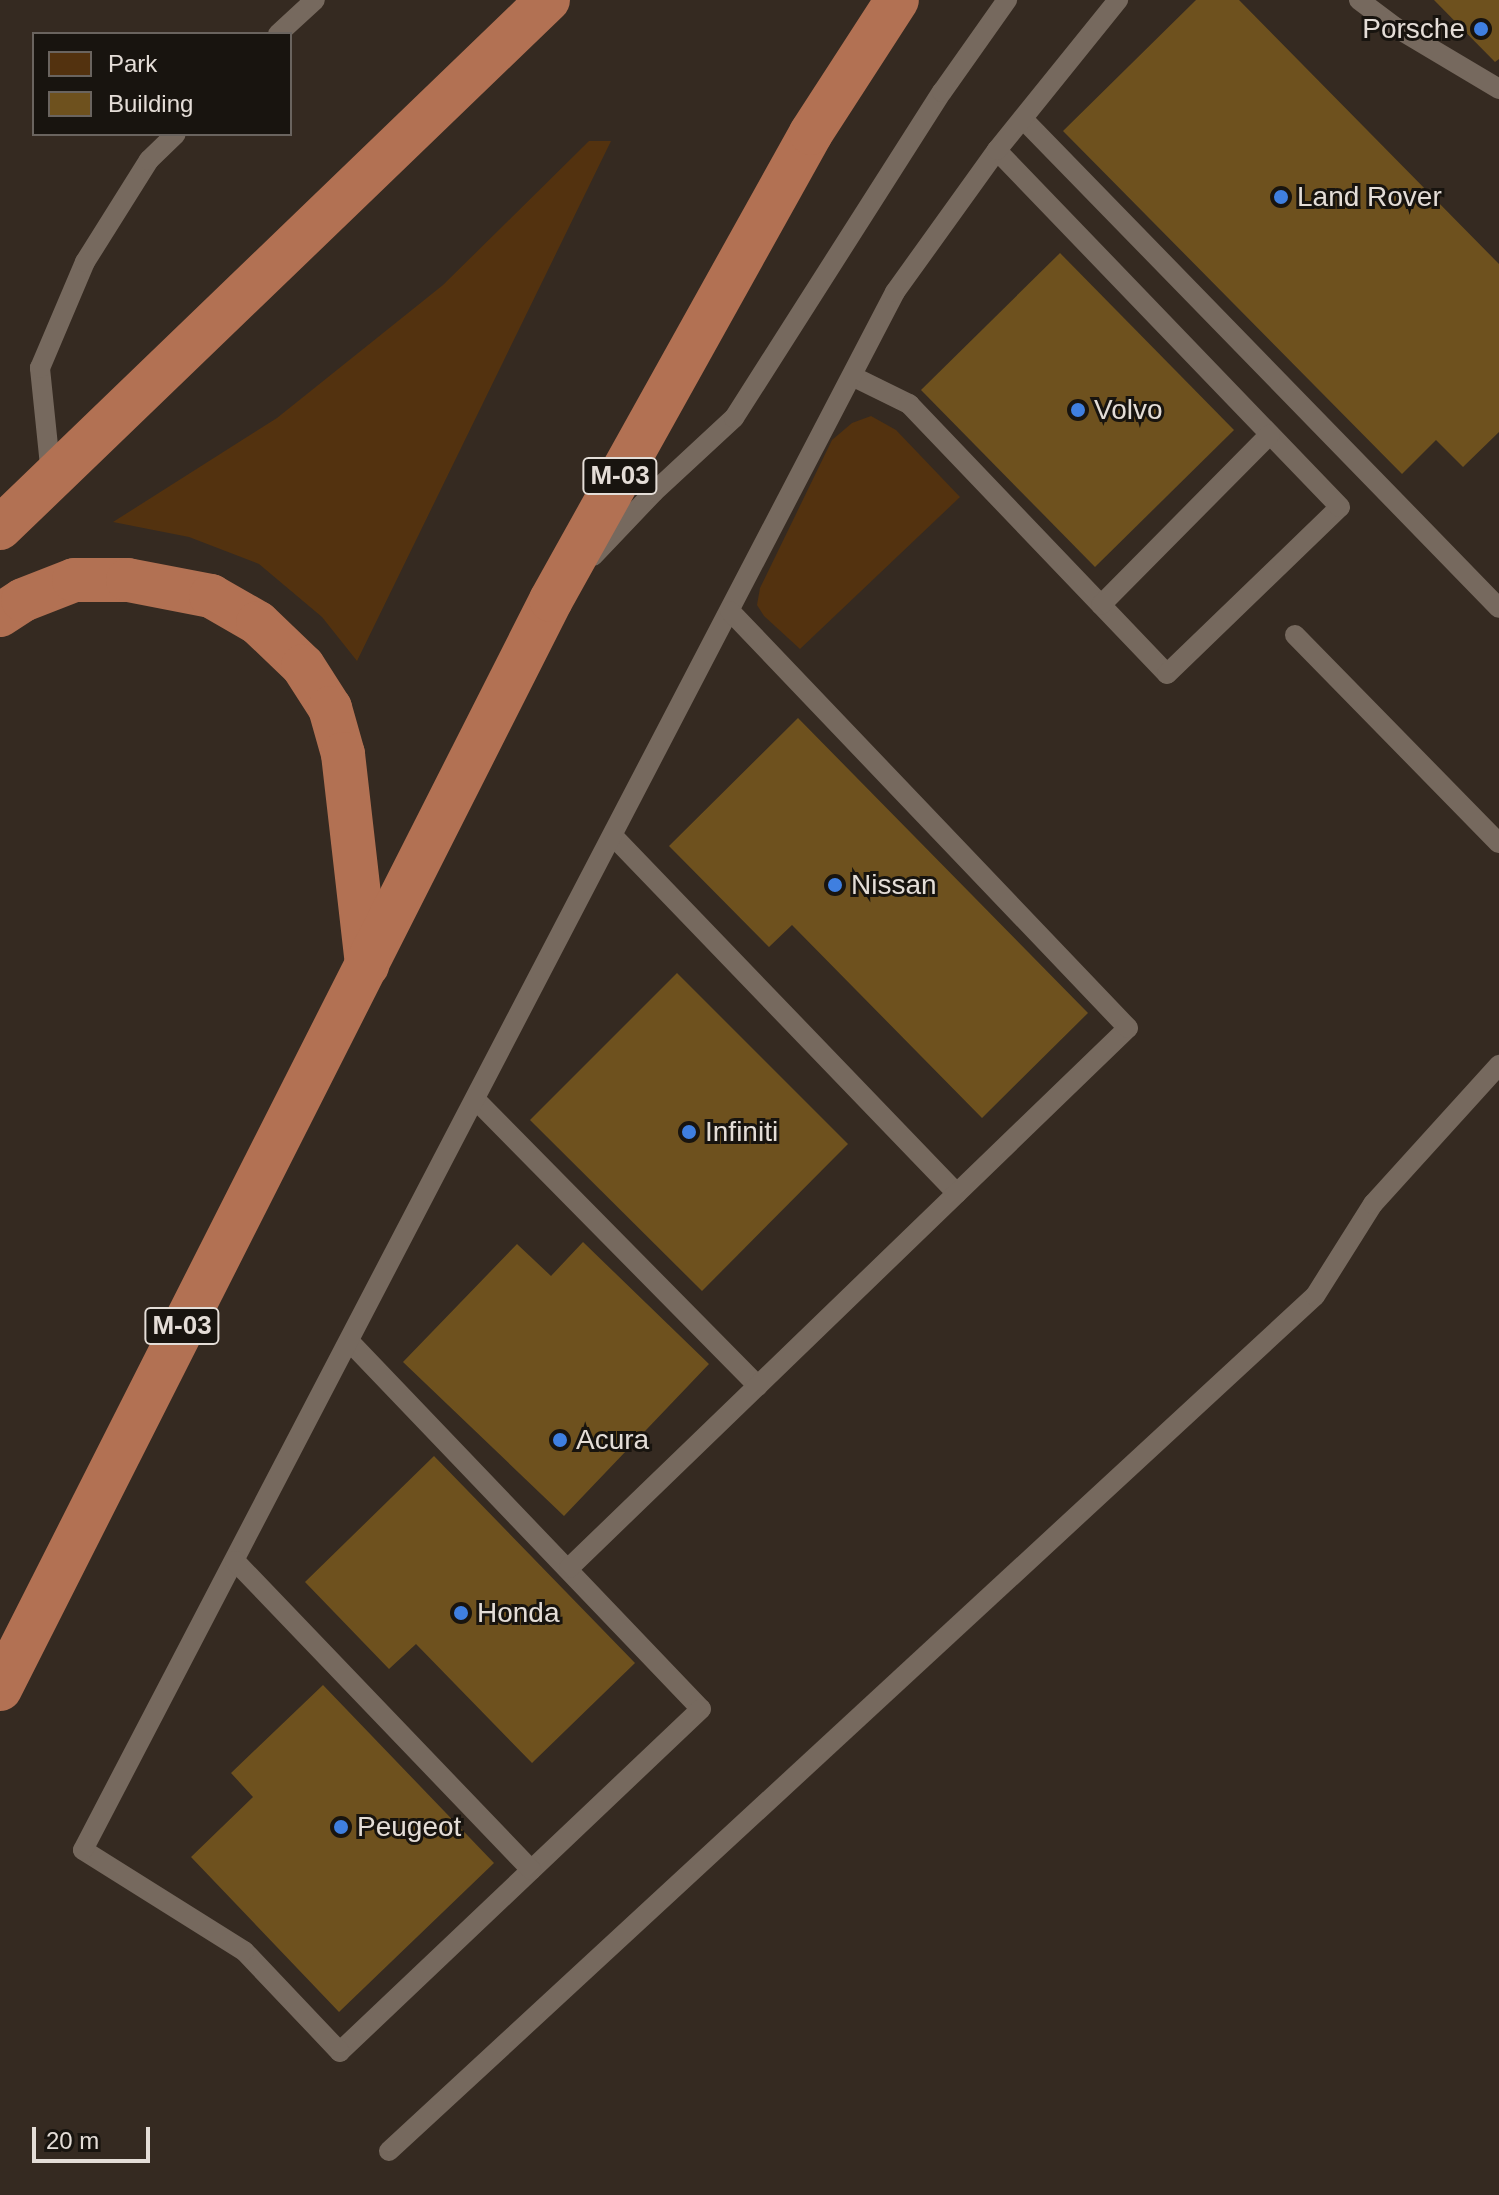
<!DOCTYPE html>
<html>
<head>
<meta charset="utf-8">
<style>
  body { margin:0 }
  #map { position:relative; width:1499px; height:2195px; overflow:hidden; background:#352a21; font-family:Helvetica,sans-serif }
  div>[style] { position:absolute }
  .green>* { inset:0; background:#53320f }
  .building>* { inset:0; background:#6e511e }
  .service>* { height:20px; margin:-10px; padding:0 10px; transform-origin:10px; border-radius:10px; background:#76695e }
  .trunk>* { height:44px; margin:-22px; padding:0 22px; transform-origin:22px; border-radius:22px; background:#b27153 }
  .dots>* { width:22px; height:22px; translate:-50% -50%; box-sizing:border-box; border:4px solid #18140f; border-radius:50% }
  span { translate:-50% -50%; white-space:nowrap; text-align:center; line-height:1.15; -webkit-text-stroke:6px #18140f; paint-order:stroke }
  .shield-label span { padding:2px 6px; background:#18140f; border:2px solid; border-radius:6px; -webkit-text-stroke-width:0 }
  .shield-label { font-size:26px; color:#e4ddd7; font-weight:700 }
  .poi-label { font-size:28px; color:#e4ddd7 }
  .right { translate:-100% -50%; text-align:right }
  .left { translate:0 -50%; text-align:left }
  .legend { position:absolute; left:32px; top:32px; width:260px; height:104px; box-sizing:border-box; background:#18140f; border:2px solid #6a645f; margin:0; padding:10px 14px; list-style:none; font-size:24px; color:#e4ddd7 }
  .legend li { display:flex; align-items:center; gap:16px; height:40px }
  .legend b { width:40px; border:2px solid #6a645f }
  .scale { position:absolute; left:32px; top:2127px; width:118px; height:36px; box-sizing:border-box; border:4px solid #e4ddd7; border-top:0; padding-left:10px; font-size:24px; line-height:28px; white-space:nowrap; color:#e4ddd7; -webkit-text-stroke:6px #18140f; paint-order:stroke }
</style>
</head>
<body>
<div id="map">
  <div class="green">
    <i style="clip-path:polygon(589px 141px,611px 141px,357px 661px,322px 617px,259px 564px,189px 537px,113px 522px,277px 418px,443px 285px)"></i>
    <i style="clip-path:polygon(871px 416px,896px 430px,960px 497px,800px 649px,764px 616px,757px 605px,760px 588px,832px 440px,852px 423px)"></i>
  </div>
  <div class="building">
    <i style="clip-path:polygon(1196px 0,1239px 0,1499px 264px,1499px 432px,1463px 467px,1436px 440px,1402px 474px,1063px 131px)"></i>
    <i style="clip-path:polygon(1434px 0,1499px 0,1499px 59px,1495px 62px)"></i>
    <i style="clip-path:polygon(1060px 253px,1234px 430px,1095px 567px,921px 390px)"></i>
    <i style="clip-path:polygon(798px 718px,1088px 1013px,982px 1118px,792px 925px,769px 947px,669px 846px)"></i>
    <i style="clip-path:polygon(677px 973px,848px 1144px,702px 1291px,530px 1120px)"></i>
    <i style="clip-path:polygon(583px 1242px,709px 1364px,564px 1516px,403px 1362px,517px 1244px,551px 1276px)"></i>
    <i style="clip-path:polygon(434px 1456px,635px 1663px,532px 1763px,416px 1644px,389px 1669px,305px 1582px)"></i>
    <i style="clip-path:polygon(323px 1685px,494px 1863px,339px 2012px,191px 1857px,253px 1797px,231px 1773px)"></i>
  </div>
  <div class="service">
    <i style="left:1359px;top:0;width:45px;rotate:36.9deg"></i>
    <i style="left:1395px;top:27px;width:121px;rotate:30.8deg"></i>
    <i style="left:278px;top:34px;width:50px;rotate:-42.6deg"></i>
    <i style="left:1023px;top:119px;width:682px;rotate:45.77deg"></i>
    <i style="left:852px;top:376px;width:64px;rotate:26.2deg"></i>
    <i style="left:909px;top:404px;width:373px;rotate:46.3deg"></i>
    <i style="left:1167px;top:674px;width:240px;rotate:-44deg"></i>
    <i style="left:1340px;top:507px;width:495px;rotate:-133.9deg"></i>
    <i style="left:51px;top:475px;width:108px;rotate:-95.9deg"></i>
    <i style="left:40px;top:368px;width:115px;rotate:-67deg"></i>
    <i style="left:85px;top:262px;width:120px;rotate:-57.9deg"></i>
    <i style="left:149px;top:160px;width:37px;rotate:-44deg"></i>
    <i style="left:593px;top:556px;width:88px;rotate:-46.4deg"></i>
    <i style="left:654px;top:492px;width:109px;rotate:-42.8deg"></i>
    <i style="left:734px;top:418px;width:387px;rotate:-57.5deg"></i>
    <i style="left:942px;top:92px;width:113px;rotate:-54.8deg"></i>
    <i style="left:1101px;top:605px;width:240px;rotate:-45.3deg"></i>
    <i style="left:1295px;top:635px;width:291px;rotate:45.6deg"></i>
    <i style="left:613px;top:836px;width:496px;rotate:46.1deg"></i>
    <i style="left:475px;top:1099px;width:403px;rotate:45.4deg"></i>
    <i style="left:349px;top:1341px;width:509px;rotate:46.27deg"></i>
    <i style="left:701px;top:1709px;width:498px;rotate:136.5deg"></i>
    <i style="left:340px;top:2052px;width:139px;rotate:-133.5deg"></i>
    <i style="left:244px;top:1951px;width:190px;rotate:-147.9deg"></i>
    <i style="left:83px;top:1850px;width:1757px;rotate:-62.47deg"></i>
    <i style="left:895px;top:292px;width:175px;rotate:-54.3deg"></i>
    <i style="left:997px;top:150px;width:193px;rotate:-51.1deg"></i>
    <i style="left:235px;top:1561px;width:428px;rotate:46.2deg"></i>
    <i style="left:569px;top:1568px;width:777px;rotate:-44.01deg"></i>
    <i style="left:1128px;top:1028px;width:576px;rotate:-133.66deg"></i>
    <i style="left:389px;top:2151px;width:1260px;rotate:-42.72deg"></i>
    <i style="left:1315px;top:1296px;width:109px;rotate:-57.8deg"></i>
    <i style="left:1373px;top:1204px;width:188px;rotate:-47.8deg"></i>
  </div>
  <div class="trunk">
    <i style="left:0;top:528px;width:761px;rotate:-43.94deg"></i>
    <i style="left:0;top:615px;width:27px;rotate:-33deg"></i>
    <i style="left:23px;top:600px;width:55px;rotate:-21.4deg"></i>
    <i style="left:74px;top:580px;width:54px"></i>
    <i style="left:128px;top:580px;width:85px;rotate:10.9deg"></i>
    <i style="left:211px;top:596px;width:54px;rotate:29.9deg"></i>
    <i style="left:258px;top:623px;width:62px;rotate:43.7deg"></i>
    <i style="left:303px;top:666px;width:50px;rotate:57.3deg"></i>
    <i style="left:330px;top:708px;width:48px;rotate:74.2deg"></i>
    <i style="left:343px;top:754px;width:213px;rotate:83.5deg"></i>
    <i style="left:0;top:1689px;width:1220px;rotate:-63.16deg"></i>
    <i style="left:551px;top:600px;width:534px;rotate:-60.89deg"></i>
    <i style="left:811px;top:133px;width:158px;rotate:-57.1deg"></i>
  </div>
  <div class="dots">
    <i style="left:1481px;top:29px;background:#3f7fe0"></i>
    <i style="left:1281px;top:197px;background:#3f7fe0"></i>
    <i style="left:1078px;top:410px;background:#3f7fe0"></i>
    <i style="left:835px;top:885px;background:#3f7fe0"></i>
    <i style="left:689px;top:1132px;background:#3f7fe0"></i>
    <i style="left:560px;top:1440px;background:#3f7fe0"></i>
    <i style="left:461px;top:1613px;background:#3f7fe0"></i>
    <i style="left:341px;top:1827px;background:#3f7fe0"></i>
  </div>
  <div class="shield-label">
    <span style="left:620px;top:476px">М-03</span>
    <span style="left:182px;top:1326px">М-03</span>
  </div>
  <div class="poi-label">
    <span class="right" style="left:1465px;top:29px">Porsche</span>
    <span class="left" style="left:1297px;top:197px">Land Rover</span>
    <span class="left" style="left:1094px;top:410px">Volvo</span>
    <span class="left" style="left:851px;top:885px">Nissan</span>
    <span class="left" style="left:705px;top:1132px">Infiniti</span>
    <span class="left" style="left:576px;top:1440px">Acura</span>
    <span class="left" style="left:477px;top:1613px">Honda</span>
    <span class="left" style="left:357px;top:1827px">Peugeot</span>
  </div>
  <ul class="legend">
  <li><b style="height:22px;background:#53320f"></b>Park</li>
  <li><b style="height:22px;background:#6e511e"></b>Building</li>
  </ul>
  <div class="scale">20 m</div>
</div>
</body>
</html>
